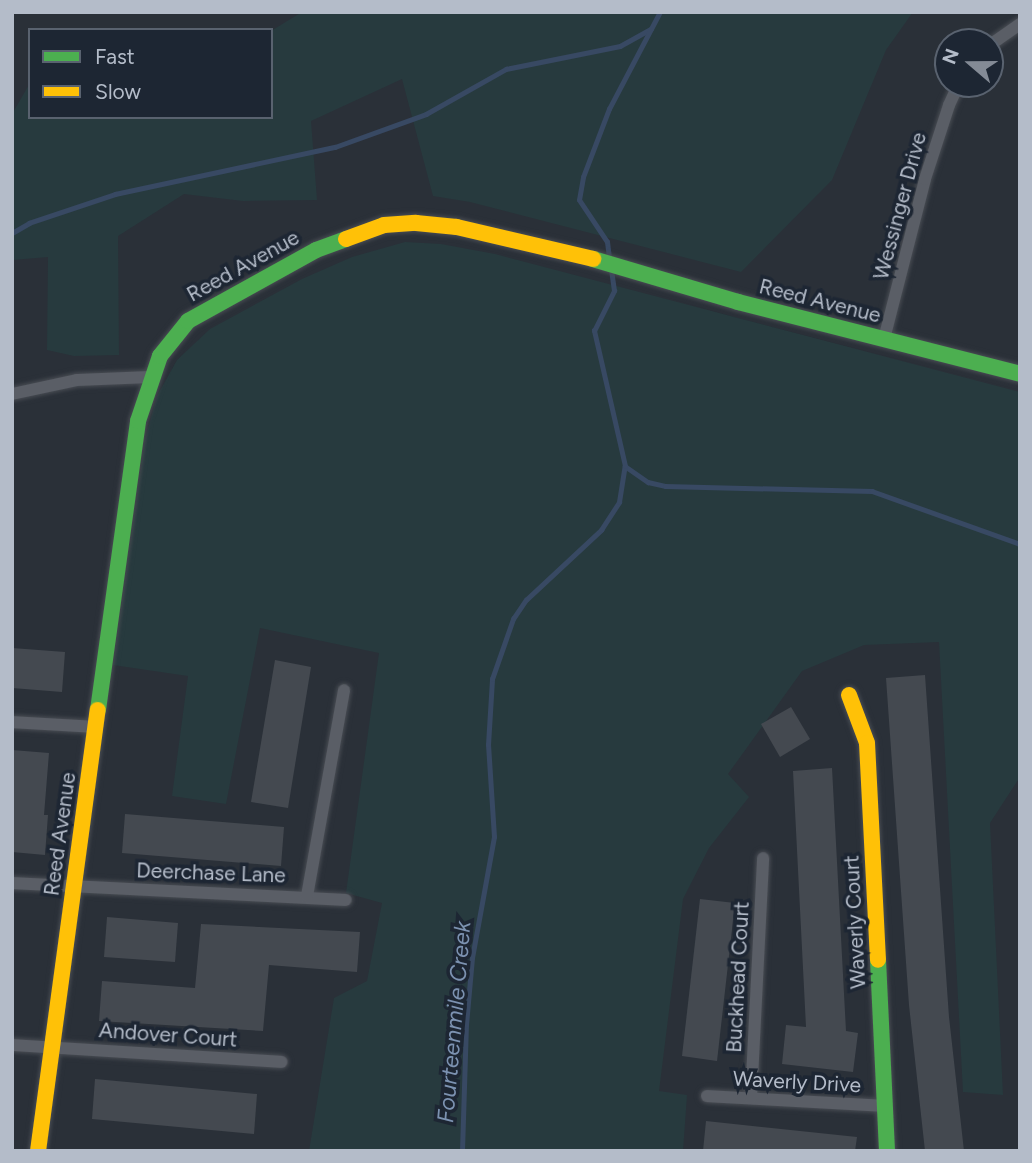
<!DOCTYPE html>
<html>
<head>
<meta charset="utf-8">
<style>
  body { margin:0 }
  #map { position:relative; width:1032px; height:1163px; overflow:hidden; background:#2a3038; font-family:Figtree,sans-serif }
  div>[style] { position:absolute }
  .green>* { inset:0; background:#273a3e }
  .stream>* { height:4.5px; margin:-2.25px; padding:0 2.25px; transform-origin:2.25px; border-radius:2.25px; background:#384963 }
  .building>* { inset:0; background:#444950 }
  .roads { filter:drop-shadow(0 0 2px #484c53) drop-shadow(0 0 2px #484c53) }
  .street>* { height:12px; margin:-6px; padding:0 6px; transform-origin:6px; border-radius:6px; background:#5a5e66 }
  .fast>* { height:16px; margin:-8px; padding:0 8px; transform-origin:8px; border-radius:8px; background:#4caf50 }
  .slow>* { height:16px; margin:-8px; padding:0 8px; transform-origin:8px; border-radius:8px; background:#ffc107 }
  span { translate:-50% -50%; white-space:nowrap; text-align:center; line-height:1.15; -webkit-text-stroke:7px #1d2633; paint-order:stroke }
  .street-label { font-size:21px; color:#b4bcc9 }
  .water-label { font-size:23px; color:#7c92b1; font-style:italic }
  .frame { position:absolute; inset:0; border:14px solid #b4bcc9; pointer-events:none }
  .legend { position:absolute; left:28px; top:28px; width:245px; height:91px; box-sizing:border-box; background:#1d2633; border:2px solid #59626f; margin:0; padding:9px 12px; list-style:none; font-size:21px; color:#b4bcc9 }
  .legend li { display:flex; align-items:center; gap:14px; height:35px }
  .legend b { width:35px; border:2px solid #59626f }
  .north { position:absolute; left:934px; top:28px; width:70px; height:70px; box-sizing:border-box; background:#1d2633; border:2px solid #59626f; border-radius:50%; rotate:290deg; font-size:19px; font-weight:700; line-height:28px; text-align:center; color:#b4bcc9 }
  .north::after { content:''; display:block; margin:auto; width:24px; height:32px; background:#848b96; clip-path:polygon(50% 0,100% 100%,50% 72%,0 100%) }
</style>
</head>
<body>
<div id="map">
  <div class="green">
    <i style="clip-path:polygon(302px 12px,913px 12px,886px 50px,832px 180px,741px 272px,470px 202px,433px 196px,402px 79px,311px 121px,317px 200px,243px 201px,184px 194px,118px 236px,119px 355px,74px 356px,47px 350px,48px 257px,12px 260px,12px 114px,30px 83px,30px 117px,271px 117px,271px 31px)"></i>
    <i style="clip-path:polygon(405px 242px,441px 244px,495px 254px,1020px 392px,1020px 777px,990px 823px,1003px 1095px,963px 1092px,939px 642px,864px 645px,802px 671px,728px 774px,749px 797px,709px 848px,683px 899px,659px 1091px,687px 1095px,683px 1151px,309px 1151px,334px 998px,367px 981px,382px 903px,346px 893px,379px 653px,260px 628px,226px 804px,172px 796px,188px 676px,113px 665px,145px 440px,157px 396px,177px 360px,210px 329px,302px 279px,352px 257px)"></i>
  </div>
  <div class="stream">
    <i style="left:12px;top:233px;width:20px;rotate:-30deg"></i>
    <i style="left:29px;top:223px;width:91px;rotate:-18.6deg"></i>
    <i style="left:115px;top:194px;width:225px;rotate:-12.1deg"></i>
    <i style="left:335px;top:147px;width:97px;rotate:-19.9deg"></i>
    <i style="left:426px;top:114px;width:92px;rotate:-29.4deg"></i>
    <i style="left:506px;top:69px;width:116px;rotate:-11.4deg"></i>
    <i style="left:620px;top:46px;width:35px;rotate:-29deg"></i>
    <i style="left:609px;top:258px;width:16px;rotate:-97deg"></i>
    <i style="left:607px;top:242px;width:50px;rotate:-123.7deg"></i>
    <i style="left:579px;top:200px;width:23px;rotate:-80deg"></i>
    <i style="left:583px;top:177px;width:73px;rotate:-69.1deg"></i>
    <i style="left:609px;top:109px;width:110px;rotate:-62.3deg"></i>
    <i style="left:625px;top:466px;width:28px;rotate:35deg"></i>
    <i style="left:648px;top:482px;width:17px;rotate:13deg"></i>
    <i style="left:665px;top:486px;width:207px;rotate:1.4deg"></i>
    <i style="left:872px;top:491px;width:157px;rotate:19.7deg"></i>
    <i style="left:462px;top:1151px;width:126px;rotate:-88.2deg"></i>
    <i style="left:466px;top:1025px;width:67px;rotate:-84.9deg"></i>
    <i style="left:472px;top:958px;width:123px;rotate:-79.7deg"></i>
    <i style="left:494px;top:837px;width:92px;rotate:-93.7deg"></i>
    <i style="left:488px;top:745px;width:66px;rotate:-86.5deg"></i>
    <i style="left:492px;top:679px;width:64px;rotate:-70.7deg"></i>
    <i style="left:513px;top:619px;width:23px;rotate:-56deg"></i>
    <i style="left:526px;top:600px;width:103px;rotate:-43deg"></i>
    <i style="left:601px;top:530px;width:33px;rotate:-57deg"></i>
    <i style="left:619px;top:502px;width:36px;rotate:-81deg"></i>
    <i style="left:625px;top:466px;width:139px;rotate:-102.9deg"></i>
    <i style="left:594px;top:331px;width:45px;rotate:-63.4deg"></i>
    <i style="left:614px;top:291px;width:21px;rotate:-98deg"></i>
  </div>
  <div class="building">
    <i style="clip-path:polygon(12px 648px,65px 652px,62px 692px,12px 688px)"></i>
    <i style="clip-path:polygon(275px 660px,311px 667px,288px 808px,251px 802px)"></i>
    <i style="clip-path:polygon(925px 675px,949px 1017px,964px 1151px,925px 1151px,909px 1005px,886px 678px)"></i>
    <i style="clip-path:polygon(791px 707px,810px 739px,780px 757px,761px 724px)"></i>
    <i style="clip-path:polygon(12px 750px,49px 753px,44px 815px,48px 815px,45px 855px,12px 852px)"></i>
    <i style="clip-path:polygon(832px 768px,846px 1031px,858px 1033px,853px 1072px,782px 1064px,786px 1025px,806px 1027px,793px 771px)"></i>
    <i style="clip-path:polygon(125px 814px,284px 827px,281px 866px,122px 853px)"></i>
    <i style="clip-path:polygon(700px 899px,735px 903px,717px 1061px,682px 1056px)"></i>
    <i style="clip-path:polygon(107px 917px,178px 923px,175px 962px,104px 957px)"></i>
    <i style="clip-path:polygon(201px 924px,360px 932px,357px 972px,269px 965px,263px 1031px,99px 1021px,102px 981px,195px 988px)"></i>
    <i style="clip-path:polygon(95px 1079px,257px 1094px,254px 1134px,92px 1119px)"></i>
    <i style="clip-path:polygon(706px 1121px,857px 1137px,855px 1151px,703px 1151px)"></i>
  </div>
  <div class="roads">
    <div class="street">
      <i style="left:990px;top:45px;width:37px;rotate:-35deg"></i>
      <i style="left:884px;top:339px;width:165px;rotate:-75.6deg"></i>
      <i style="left:925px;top:179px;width:78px;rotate:-72deg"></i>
      <i style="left:949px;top:105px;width:23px;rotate:-65deg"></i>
      <i style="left:12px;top:394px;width:66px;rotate:-12.2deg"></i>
      <i style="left:77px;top:380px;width:73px;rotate:-2.4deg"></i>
      <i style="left:12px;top:722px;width:83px;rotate:3.4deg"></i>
      <i style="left:12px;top:883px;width:334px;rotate:2.9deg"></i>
      <i style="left:307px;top:896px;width:209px;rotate:-79.8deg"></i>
      <i style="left:12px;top:1045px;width:270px;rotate:3.6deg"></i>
      <i style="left:707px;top:1096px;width:178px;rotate:3.2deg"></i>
      <i style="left:751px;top:1098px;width:240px;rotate:-87.1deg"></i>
    </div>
    <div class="fast">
      <i style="left:593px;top:259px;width:151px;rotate:16.5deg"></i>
      <i style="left:738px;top:302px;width:291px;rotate:14.3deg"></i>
      <i style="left:98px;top:710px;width:292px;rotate:-82.1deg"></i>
      <i style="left:138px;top:421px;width:69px;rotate:-71.3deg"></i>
      <i style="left:160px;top:356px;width:45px;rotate:-51.3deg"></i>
      <i style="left:188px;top:321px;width:146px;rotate:-29deg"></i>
      <i style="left:316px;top:250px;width:32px;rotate:-20deg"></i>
      <i style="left:878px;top:960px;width:191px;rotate:87.3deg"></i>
    </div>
    <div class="slow">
      <i style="left:346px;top:239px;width:40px;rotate:-20.2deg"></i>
      <i style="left:384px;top:225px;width:32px;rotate:-4deg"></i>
      <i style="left:416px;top:223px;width:41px;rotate:5.6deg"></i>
      <i style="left:457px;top:227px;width:140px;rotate:13.2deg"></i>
      <i style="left:849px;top:695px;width:51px;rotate:69.4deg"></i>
      <i style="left:867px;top:743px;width:217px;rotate:87.1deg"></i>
      <i style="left:38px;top:1151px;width:445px;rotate:-82.3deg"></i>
    </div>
  </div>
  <div class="street-label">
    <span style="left:900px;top:206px;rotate:-75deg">Wessinger Drive</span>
    <span style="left:243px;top:266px;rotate:-29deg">Reed Avenue</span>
    <span style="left:820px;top:301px;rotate:14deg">Reed Avenue</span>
    <span style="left:60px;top:834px;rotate:-82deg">Reed Avenue</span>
    <span style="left:211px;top:873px;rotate:2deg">Deerchase Lane</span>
    <span style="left:855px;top:922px;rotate:-93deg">Waverly Court</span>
    <span style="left:738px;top:977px;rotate:-87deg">Buckhead Court</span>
    <span style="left:168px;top:1035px;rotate:4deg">Andover Court</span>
    <span style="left:797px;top:1082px;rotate:3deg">Waverly Drive</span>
  </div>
  <div class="water-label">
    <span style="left:454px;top:1022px;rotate:-85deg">Fourteenmile Creek</span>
  </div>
  <div class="frame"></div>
  <ul class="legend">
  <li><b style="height:9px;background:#4caf50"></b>Fast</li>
  <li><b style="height:9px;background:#ffc107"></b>Slow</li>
  </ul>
  <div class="north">N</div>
</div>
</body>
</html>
